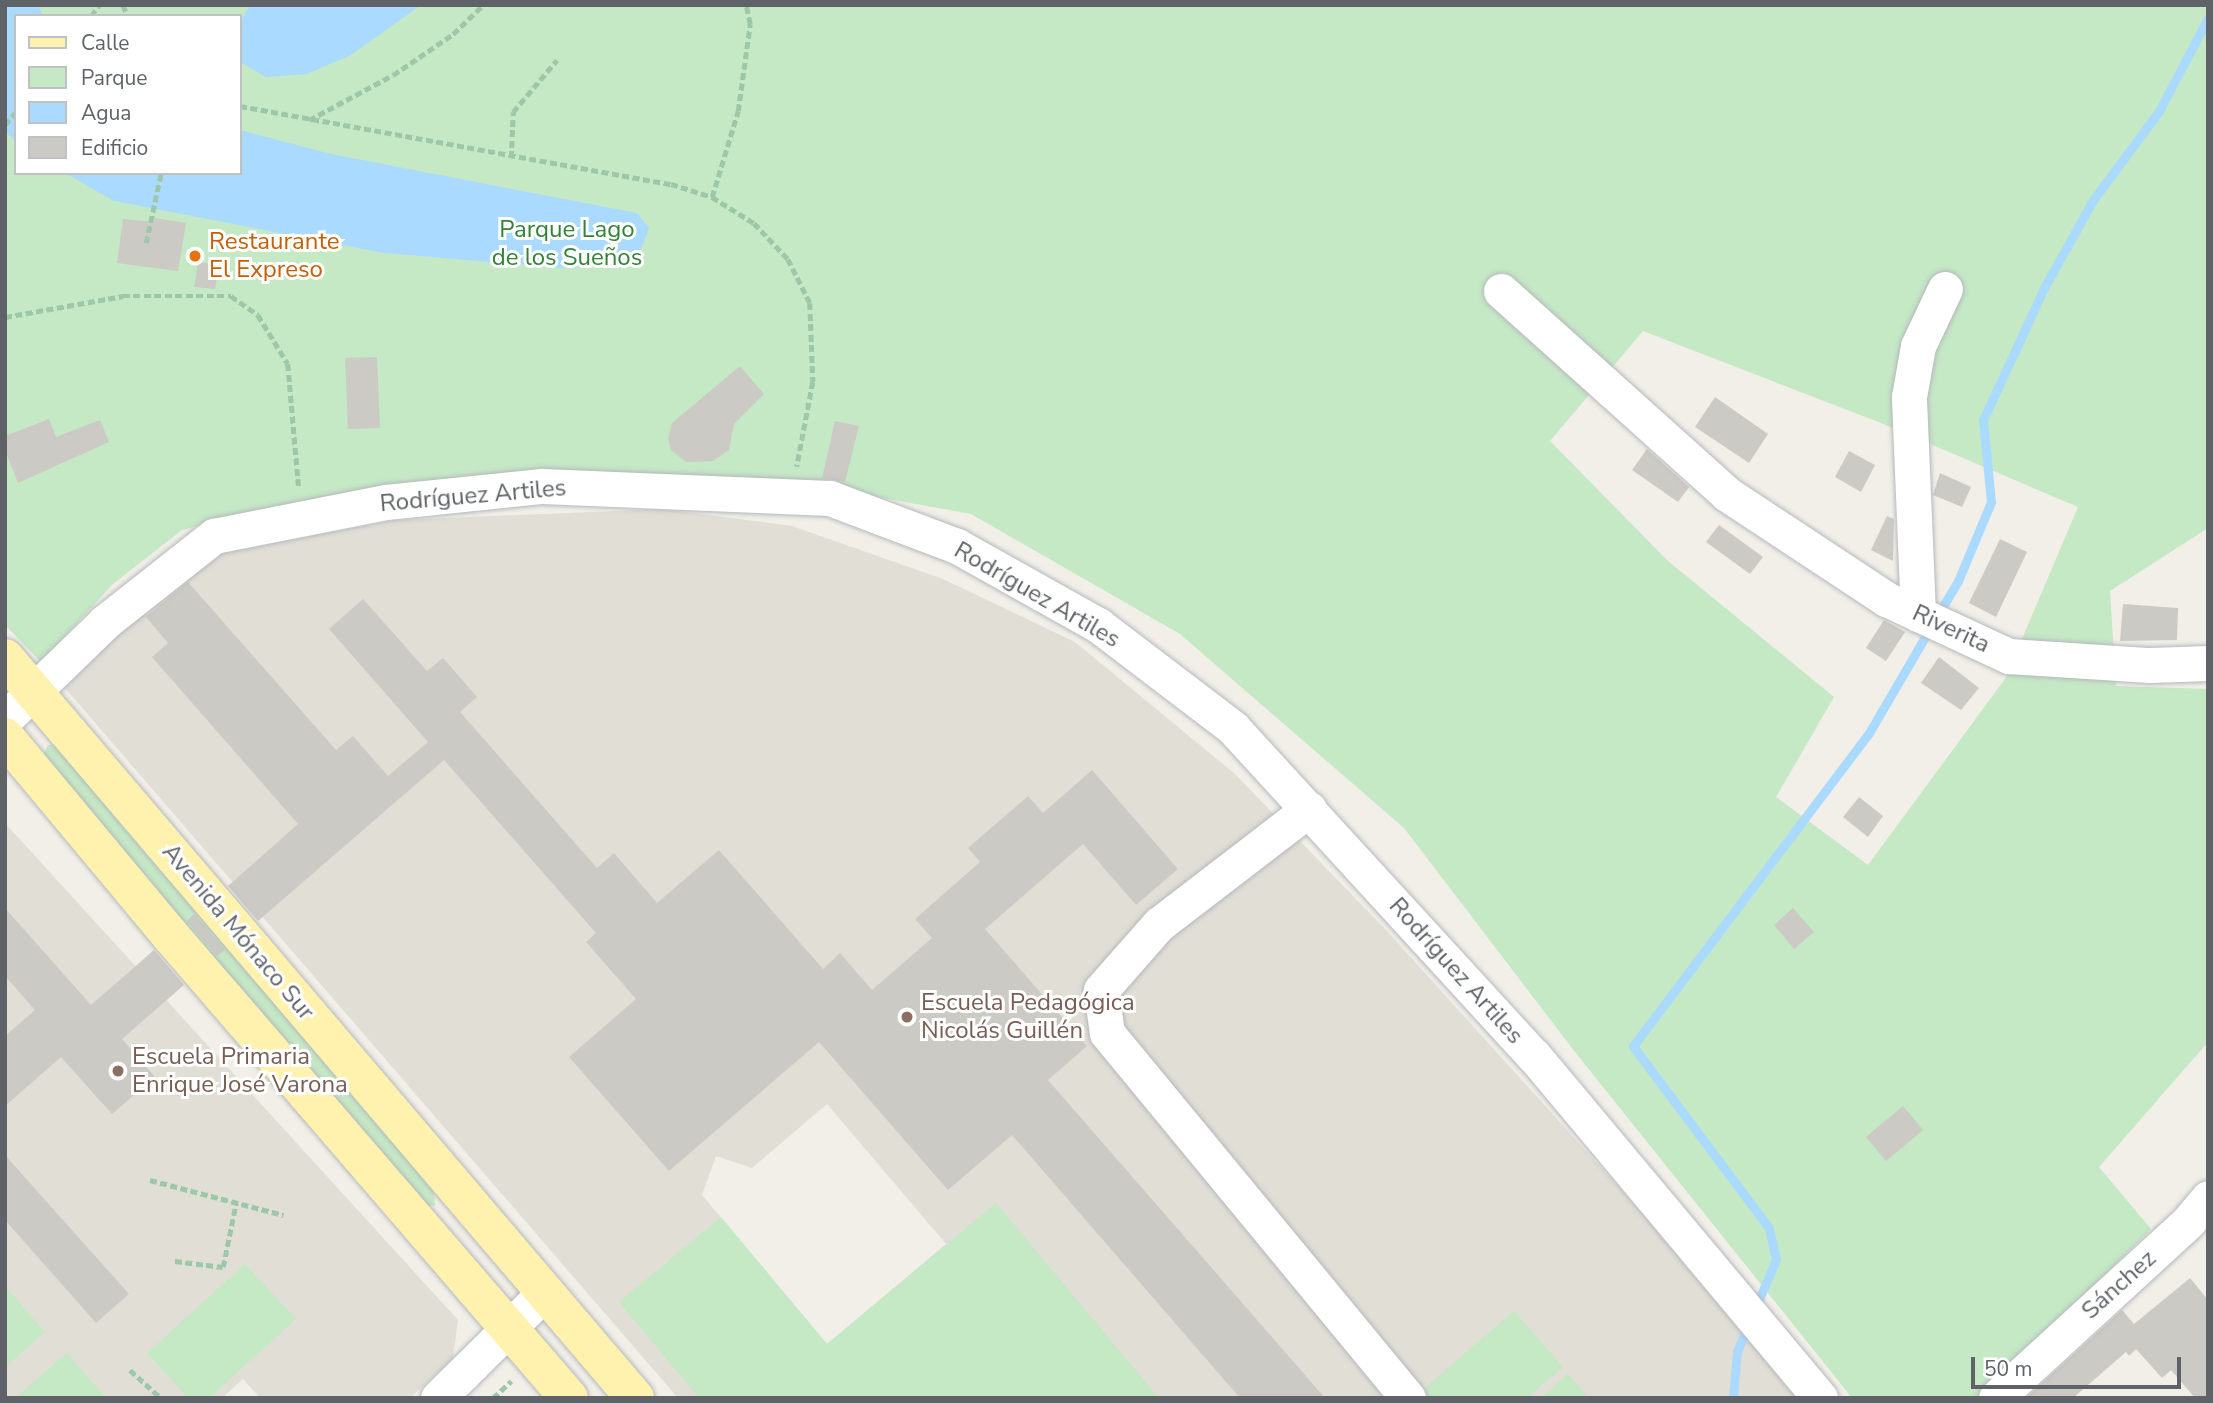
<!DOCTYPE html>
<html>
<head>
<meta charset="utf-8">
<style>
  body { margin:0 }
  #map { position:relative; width:2213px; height:1403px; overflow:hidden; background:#f1efe8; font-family:"Nunito Sans",sans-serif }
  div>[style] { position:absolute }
  .education>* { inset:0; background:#e1ded6 }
  .green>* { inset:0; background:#c5e8c5 }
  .water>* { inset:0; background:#aadaff }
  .stream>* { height:9px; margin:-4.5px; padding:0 4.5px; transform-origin:4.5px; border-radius:4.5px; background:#aadaff }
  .building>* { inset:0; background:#cccac5 }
  .path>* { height:4.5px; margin-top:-2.25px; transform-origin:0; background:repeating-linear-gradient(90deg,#9cc7a9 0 7px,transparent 0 10.5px) }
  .roads { filter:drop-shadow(0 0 2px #b5b8bc) drop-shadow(0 0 2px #b5b8bc) }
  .minor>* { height:35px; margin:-17.5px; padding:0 17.5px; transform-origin:17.5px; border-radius:17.5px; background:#fff }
  .major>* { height:38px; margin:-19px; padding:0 19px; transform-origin:19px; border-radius:19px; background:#fff2af }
  .dots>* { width:19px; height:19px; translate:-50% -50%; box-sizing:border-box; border:4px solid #fff; border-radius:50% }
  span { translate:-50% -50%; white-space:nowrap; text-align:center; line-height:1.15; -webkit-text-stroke:6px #fff; paint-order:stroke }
  .park-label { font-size:24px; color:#348238 }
  .food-label { font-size:24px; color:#c56008 }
  .left { translate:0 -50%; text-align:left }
  .street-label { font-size:24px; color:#5f6368 }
  .education-label { font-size:24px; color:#785e54 }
  .frame { position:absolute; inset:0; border:7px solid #5f6368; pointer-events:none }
  .legend { position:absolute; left:14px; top:14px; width:228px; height:161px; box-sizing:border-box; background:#fff; border:2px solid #bfc1c3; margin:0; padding:9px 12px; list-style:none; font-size:21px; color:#5f6368 }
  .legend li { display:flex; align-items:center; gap:14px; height:35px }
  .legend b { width:35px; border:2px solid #bfc1c3 }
  .scale { position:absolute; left:1971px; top:1357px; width:210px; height:32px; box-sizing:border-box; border:4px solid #5f6368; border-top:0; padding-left:9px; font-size:21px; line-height:24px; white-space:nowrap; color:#5f6368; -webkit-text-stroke:5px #fff; paint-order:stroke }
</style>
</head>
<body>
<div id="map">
  <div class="education">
    <i style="clip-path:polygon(evenodd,663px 509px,792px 526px,943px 579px,1075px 642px,1235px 774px,1386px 930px,1748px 1330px,1797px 1398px,678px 1398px,65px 688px,142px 609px,216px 553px,397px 520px,663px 509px,827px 1104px,946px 1244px,827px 1344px,702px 1195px,716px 1156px,752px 1168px,827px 1104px)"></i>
    <i style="clip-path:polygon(5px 823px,458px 1320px,453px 1358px,410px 1398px,260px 1398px,243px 1379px,222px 1398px,5px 1398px)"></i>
  </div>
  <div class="green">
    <i style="clip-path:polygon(evenodd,5px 5px,2208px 5px,2208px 528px,2110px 591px,2116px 686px,2208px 689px,2208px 1042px,2099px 1167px,2151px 1229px,1981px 1398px,1852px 1398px,1575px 1052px,1404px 828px,1180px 634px,971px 514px,872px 496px,475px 477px,330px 495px,182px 530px,113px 584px,41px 662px,5px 625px,5px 5px,16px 16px,240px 16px,240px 173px,16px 173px,16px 16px,5px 5px,1643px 331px,1881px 423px,2078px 507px,2005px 679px,1868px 865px,1776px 797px,1834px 697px,1668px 561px,1550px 441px,1643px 331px)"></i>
    <i style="clip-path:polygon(48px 745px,58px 745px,434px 1192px,435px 1206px,425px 1205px,245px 997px,43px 755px)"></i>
    <i style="clip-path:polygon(996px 1203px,1159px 1398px,699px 1398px,619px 1302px,721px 1217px,827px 1344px)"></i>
    <i style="clip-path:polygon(245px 1264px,296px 1319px,209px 1398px,188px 1398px,147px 1353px)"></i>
    <i style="clip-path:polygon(5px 1286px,45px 1332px,5px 1367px)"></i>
    <i style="clip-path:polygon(1514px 1311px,1563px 1367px,1527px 1398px,1423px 1398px,1419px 1393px)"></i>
    <i style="clip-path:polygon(67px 1353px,106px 1398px,15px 1398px)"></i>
    <i style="clip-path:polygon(1568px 1374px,1589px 1398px,1541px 1398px)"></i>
  </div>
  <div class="water">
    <i style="clip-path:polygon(5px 5px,38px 5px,43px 16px,16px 16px,16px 141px,5px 132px)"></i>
    <i style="clip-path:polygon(250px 5px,421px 5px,351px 55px,307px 74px,266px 77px,240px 62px,240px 22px)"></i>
    <i style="clip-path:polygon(240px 130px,331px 154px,637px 213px,649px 228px,639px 254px,618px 266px,561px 268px,384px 253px,114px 201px,65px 173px,240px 173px)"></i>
  </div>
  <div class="stream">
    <i style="left:1937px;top:616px;width:41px;rotate:-59deg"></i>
    <i style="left:1958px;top:581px;width:86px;rotate:-67.3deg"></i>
    <i style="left:1991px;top:502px;width:82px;rotate:-95.6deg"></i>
    <i style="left:1983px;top:420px;width:145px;rotate:-65.2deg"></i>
    <i style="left:2044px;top:288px;width:101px;rotate:-60.9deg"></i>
    <i style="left:2093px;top:200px;width:111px;rotate:-53.4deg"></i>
    <i style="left:2159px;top:111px;width:105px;rotate:-62.2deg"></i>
    <i style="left:1755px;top:1309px;width:54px;rotate:-67.2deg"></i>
    <i style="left:1776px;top:1259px;width:32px;rotate:-103deg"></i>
    <i style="left:1769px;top:1228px;width:227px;rotate:-126.8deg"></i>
    <i style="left:1633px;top:1046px;width:392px;rotate:-53deg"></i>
    <i style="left:1869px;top:733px;width:121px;rotate:-59.8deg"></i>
    <i style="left:1733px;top:1398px;width:46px;rotate:-85deg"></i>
    <i style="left:1737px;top:1352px;width:29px;rotate:-68deg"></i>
  </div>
  <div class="building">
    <i style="clip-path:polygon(155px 218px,186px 223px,178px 271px,117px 263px,123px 219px,154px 222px)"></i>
    <i style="clip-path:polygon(198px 262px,219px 265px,215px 289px,194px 287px)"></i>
    <i style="clip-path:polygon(377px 357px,380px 428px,348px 429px,345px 358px)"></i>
    <i style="clip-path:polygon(740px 366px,764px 394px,734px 424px,729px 450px,713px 461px,686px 462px,671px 450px,668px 438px,672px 423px)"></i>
    <i style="clip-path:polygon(1715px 397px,1768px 434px,1749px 463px,1695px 427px)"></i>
    <i style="clip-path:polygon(49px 419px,56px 437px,100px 420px,109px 442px,18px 483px,5px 450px,5px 436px)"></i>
    <i style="clip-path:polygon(835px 421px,859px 426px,845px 482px,822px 478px)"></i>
    <i style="clip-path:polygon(1647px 449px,1689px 487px,1678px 502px,1632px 470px)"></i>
    <i style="clip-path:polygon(1849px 451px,1875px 465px,1861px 492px,1835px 477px)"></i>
    <i style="clip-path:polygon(1940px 473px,1971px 487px,1962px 507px,1933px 495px)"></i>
    <i style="clip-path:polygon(1887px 516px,1894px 519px,1893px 561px,1871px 550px)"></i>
    <i style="clip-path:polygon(1719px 525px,1763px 557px,1750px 574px,1706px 542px)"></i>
    <i style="clip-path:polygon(2000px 539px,2027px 552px,1996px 617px,1969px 603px)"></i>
    <i style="clip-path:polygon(188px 582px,336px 750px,353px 736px,388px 776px,428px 742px,329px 629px,363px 599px,427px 671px,443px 658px,477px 697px,460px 712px,597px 868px,614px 853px,657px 903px,719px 850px,823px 969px,840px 953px,872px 990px,932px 938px,915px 919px,980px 862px,968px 848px,1028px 796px,1043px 813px,1092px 770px,1178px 869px,1136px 905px,1083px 844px,985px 929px,1087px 1046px,1048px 1080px,1325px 1398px,1240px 1398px,1012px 1135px,948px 1190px,819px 1042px,669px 1171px,569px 1057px,636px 999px,586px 942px,596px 933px,444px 760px,258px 921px,228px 886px,298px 824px,152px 657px,168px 643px,146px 617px)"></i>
    <i style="clip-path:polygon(2123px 604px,2178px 608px,2177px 640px,2120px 641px)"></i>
    <i style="clip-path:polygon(1884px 620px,1905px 632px,1886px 661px,1866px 648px)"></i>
    <i style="clip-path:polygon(1939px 657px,1979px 688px,1961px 710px,1921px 683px)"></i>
    <i style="clip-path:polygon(1859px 797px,1883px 816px,1868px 837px,1843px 817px)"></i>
    <i style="clip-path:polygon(5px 908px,91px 1005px,154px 950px,184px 985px,122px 1039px,155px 1077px,112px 1114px,61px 1057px,5px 1106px,5px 1036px,35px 1010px,5px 976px)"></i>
    <i style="clip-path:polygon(1793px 908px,1814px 932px,1794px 949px,1774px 925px)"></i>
    <i style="clip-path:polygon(194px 914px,225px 950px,217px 956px,187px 921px)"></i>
    <i style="clip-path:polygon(1903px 1106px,1923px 1130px,1886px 1161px,1866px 1137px)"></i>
    <i style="clip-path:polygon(5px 1155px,129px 1294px,96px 1323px,5px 1220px)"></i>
    <i style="clip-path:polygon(2190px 1278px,2208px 1300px,2208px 1398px,2195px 1398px,2171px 1370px,2162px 1378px,2136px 1349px,2129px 1356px,2126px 1352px,2073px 1398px,2028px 1396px,2122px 1310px,2134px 1324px)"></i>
  </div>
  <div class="path">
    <i style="left:123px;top:5px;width:12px;rotate:66deg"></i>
    <i style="left:91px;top:16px;width:14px;rotate:-54deg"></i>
    <i style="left:240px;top:106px;width:438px;rotate:10.3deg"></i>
    <i style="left:671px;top:184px;width:43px;rotate:17.6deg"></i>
    <i style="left:712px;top:197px;width:49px;rotate:31.8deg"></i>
    <i style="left:754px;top:223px;width:50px;rotate:46.6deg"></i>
    <i style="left:788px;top:259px;width:49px;rotate:63.4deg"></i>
    <i style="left:810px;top:303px;width:79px;rotate:87.8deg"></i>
    <i style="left:813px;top:382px;width:86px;rotate:100.8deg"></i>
    <i style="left:309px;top:120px;width:95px;rotate:-28.2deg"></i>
    <i style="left:393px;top:75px;width:73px;rotate:-34.3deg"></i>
    <i style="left:453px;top:34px;width:42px;rotate:-44deg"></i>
    <i style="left:5px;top:125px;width:17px;rotate:-50deg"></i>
    <i style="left:511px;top:158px;width:46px;rotate:-87.5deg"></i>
    <i style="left:513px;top:112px;width:68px;rotate:-49.8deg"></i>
    <i style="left:712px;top:197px;width:90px;rotate:-73.2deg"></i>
    <i style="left:738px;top:111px;width:88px;rotate:-82.1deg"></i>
    <i style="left:750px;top:24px;width:19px;rotate:-102deg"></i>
    <i style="left:146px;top:243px;width:72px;rotate:-77.9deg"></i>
    <i style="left:5px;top:317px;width:120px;rotate:-10.1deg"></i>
    <i style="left:123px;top:296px;width:108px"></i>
    <i style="left:231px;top:296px;width:33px;rotate:35deg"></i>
    <i style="left:258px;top:315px;width:57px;rotate:58.5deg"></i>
    <i style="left:288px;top:364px;width:126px;rotate:85deg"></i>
    <i style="left:150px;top:1180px;width:138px;rotate:14.7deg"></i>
    <i style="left:175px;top:1261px;width:48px;rotate:7.1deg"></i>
    <i style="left:223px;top:1267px;width:65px;rotate:-78.5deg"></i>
    <i style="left:130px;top:1370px;width:42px;rotate:42.1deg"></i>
    <i style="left:493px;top:1398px;width:25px;rotate:-43deg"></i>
  </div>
  <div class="roads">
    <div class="minor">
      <i style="left:1501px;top:291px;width:304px;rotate:41.9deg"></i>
      <i style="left:1727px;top:494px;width:191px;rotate:33.4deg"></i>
      <i style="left:1886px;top:599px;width:136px;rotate:24.9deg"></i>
      <i style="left:2009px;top:656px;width:141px;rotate:3.7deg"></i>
      <i style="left:2150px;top:665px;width:58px;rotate:-2deg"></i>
      <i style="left:1918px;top:614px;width:217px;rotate:-92.4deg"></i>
      <i style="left:1909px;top:397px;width:52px;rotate:-80deg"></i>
      <i style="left:1918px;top:346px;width:63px;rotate:-64.7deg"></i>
      <i style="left:5px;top:719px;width:139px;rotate:-44.1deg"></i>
      <i style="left:105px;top:622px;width:139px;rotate:-38.3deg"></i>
      <i style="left:214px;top:536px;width:175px;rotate:-11.2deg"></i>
      <i style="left:386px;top:502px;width:157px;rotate:-5.9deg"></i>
      <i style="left:542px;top:486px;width:288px;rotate:2.4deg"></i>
      <i style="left:830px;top:498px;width:136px;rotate:20.7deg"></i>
      <i style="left:957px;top:546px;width:162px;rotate:29.3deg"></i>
      <i style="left:1098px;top:625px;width:170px;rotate:37.3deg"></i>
      <i style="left:1233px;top:728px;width:445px;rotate:47.5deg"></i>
      <i style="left:1534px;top:1056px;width:446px;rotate:50.1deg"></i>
      <i style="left:1309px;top:809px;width:189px;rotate:142.5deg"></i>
      <i style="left:1159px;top:924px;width:88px;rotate:131.3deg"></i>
      <i style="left:1101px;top:990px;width:43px;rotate:82.1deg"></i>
      <i style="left:1107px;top:1033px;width:473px;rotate:50.5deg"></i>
      <i style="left:438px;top:1398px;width:149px;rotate:-44.7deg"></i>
      <i style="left:1996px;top:1398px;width:260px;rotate:-42.5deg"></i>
      <i style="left:2188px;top:1222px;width:31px;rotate:-50deg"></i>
    </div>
    <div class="major">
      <i style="left:5px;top:658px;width:972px;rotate:49.59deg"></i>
      <i style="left:5px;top:737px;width:258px;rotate:50.2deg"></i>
      <i style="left:170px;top:935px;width:611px;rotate:49.25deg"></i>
    </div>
  </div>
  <div class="dots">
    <i style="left:195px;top:256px;background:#e8710a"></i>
    <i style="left:907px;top:1017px;background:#8d6e63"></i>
    <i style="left:118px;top:1071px;background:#8d6e63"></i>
  </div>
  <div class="park-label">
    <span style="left:567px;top:244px">Parque Lago<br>de los Sueños</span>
  </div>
  <div class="food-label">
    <span class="left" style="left:209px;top:256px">Restaurante<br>El Expreso</span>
  </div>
  <div class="street-label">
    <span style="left:473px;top:496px;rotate:-5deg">Rodríguez Artiles</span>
    <span style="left:1037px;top:595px;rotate:30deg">Rodríguez Artiles</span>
    <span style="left:1951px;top:629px;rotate:25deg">Riverita</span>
    <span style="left:238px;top:932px;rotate:50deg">Avenida Mónaco Sur</span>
    <span style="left:1456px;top:971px;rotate:48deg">Rodríguez Artiles</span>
    <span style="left:2119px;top:1285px;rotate:-42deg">Sánchez</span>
  </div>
  <div class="education-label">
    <span class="left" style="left:921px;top:1017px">Escuela Pedagógica<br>Nicolás Guillén</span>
    <span class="left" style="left:132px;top:1071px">Escuela Primaria<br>Enrique José Varona</span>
  </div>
  <div class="frame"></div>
  <ul class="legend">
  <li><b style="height:9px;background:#fff2af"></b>Calle</li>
  <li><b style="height:19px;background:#c5e8c5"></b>Parque</li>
  <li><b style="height:19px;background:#aadaff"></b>Agua</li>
  <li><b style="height:19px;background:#cccac5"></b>Edificio</li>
  </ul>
  <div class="scale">50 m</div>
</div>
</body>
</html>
